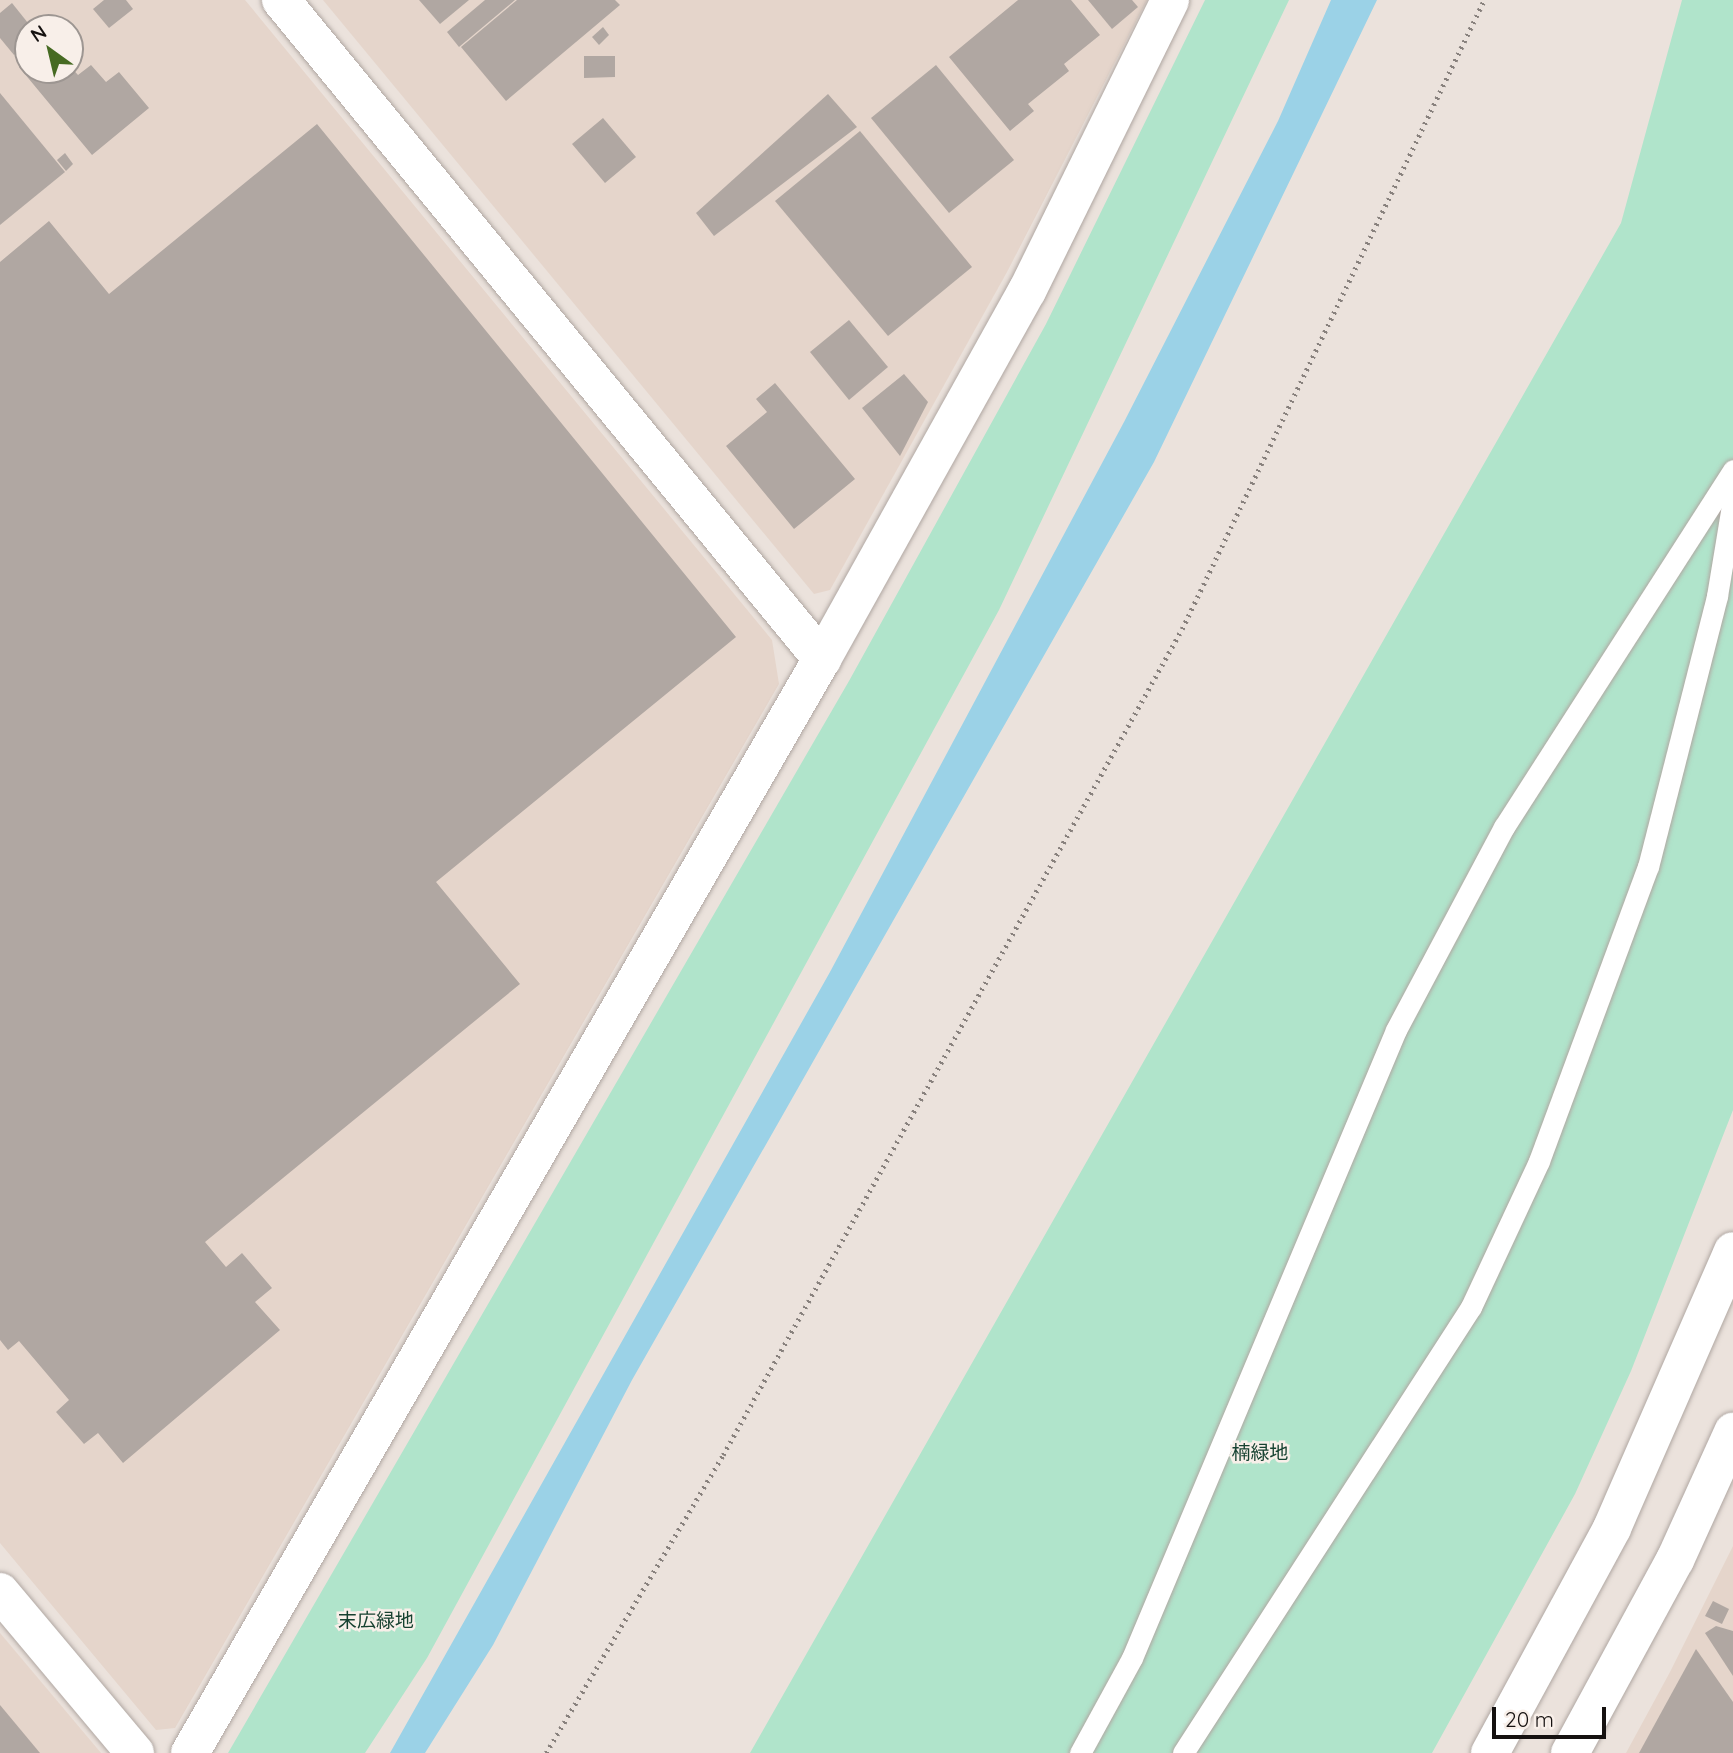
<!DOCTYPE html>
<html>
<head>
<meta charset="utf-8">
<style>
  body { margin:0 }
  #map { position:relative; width:1733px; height:1753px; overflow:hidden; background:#ebe2dc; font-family:Quicksand,"Noto Sans JP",sans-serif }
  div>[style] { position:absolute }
  .built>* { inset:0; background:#e5d5cb }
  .green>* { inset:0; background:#b0e4cb }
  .water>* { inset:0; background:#9bd2e7 }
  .building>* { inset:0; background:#b0a7a2 }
  .path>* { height:4.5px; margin-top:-2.25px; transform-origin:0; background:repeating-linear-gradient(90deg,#88817d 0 2px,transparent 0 7px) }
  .roads { filter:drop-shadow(0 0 2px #b0a7a2) drop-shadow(0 0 2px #b0a7a2) }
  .service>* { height:21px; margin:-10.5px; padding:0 10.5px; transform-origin:10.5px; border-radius:10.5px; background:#fff }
  .tertiary>* { height:38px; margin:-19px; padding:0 19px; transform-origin:19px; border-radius:19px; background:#fff }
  span { translate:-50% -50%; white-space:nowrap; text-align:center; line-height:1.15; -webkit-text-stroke:5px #f8efe9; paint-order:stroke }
  .park-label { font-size:19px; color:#164130 }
  .north { position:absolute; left:14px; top:14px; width:70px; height:70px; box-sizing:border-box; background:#f8efe9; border:2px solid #9d9692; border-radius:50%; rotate:326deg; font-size:19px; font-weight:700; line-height:28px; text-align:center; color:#151110 }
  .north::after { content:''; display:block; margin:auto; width:24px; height:32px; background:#466a22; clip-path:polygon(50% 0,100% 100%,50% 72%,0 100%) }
  .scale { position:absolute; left:1492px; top:1707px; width:114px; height:32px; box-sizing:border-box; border:4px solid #151110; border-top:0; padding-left:9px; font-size:21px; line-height:24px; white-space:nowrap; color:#151110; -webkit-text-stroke:5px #f8efe9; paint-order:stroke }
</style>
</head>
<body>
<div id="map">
  <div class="built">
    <i style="clip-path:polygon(evenodd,0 0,245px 0,772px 640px,779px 684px,175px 1728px,156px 1730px,0 1543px,0 0,28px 28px,70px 28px,70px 70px,28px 70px,28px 28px)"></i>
    <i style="clip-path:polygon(323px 0,1147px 0,1007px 272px,830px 590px,814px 594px)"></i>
    <i style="clip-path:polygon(1733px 1546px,1733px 1753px,1626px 1753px,1670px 1672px)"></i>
    <i style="clip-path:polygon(0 1633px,101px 1753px,0 1753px)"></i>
  </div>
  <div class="green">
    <i style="clip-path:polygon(1205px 0,1289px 0,999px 610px,427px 1658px,365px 1753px,228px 1753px,849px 681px,1046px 324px)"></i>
    <i style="clip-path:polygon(1682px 0,1733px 0,1733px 1110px,1631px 1371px,1575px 1494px,1432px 1753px,750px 1753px,1621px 223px)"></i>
  </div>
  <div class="water">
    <i style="clip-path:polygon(1331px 0,1377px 0,1154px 462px,632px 1380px,493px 1645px,425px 1753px,390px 1753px,830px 972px,1124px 422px,1278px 121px)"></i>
  </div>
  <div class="building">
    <i style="clip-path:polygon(104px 0,126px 0,133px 9px,109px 28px,93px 9px)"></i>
    <i style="clip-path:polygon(419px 0,469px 0,440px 24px)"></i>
    <i style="clip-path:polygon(485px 0,515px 0,459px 47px,447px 32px)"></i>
    <i style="clip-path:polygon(517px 0,615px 0,620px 5px,506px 101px,461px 47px)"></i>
    <i style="clip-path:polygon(1018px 0,1071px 0,1100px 35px,1064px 64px,1069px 71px,1028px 104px,1034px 111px,1010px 131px,949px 57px)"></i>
    <i style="clip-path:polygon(1088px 0,1132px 0,1138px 7px,1112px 29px)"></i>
    <i style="clip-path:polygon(12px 3px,32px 28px,28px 43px,14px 55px,0 38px,0 13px)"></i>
    <i style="clip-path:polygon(603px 27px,609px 35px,599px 45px,592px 37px)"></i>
    <i style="clip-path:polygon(584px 56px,615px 56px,615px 77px,584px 78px)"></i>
    <i style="clip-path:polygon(28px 59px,28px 70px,70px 66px,78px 75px,91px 65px,106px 82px,119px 72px,149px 108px,92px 155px,19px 67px)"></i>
    <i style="clip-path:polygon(936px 65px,1014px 160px,949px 213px,871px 118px)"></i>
    <i style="clip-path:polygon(0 93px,65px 172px,0 225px)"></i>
    <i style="clip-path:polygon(828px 94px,857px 127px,714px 236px,696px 213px)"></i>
    <i style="clip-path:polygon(603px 118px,636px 157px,605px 183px,572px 144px)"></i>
    <i style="clip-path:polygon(317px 124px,736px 637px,436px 882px,520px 984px,205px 1242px,226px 1267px,242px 1253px,272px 1288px,255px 1302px,280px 1330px,123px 1463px,98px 1433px,84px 1444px,56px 1412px,69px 1400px,19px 1341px,8px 1350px,0 1340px,0 262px,49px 221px,109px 294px)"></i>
    <i style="clip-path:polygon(860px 131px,972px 267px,888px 336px,775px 201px)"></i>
    <i style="clip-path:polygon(65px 153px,73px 164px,66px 171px,57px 160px)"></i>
    <i style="clip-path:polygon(849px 320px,888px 367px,849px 400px,810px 352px)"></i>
    <i style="clip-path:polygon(904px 374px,928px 402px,900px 456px,862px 408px)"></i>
    <i style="clip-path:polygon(775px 383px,855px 479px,794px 529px,726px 446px,767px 412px,756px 399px)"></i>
    <i style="clip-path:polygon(1713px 1601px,1729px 1609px,1722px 1624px,1705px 1616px)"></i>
    <i style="clip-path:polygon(1716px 1626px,1733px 1631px,1733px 1676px,1705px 1633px)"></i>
    <i style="clip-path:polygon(1696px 1649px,1733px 1702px,1733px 1753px,1639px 1753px)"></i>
    <i style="clip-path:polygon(0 1705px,40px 1753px,0 1753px)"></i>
  </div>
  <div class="path">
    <i style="left:546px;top:1753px;width:347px;rotate:-59.3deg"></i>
    <i style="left:723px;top:1455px;width:945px;rotate:-60.94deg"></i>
    <i style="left:1182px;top:629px;width:698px;rotate:-64.35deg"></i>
  </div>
  <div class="roads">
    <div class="service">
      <i style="left:1080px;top:1753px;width:108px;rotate:-61.3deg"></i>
      <i style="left:1132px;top:1658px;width:681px;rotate:-67.2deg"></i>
      <i style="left:1396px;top:1030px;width:230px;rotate:-62deg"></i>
      <i style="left:1504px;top:827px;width:424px;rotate:-57.3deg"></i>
      <i style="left:1183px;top:1753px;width:531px;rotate:-57.15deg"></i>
      <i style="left:1471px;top:1307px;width:161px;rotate:-65deg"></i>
      <i style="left:1539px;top:1161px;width:314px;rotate:-69.7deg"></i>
      <i style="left:1648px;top:867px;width:280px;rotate:-75.7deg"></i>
      <i style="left:1717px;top:596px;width:98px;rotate:-80.6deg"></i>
    </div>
    <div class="tertiary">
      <i style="left:281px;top:0;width:853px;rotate:50.62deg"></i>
      <i style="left:0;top:1592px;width:210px;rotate:50deg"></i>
      <i style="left:190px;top:1753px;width:1263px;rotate:-59.99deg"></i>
      <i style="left:822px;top:659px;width:421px;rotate:-60.9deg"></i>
      <i style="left:1027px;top:291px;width:324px;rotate:-63.8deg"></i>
      <i style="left:1490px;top:1753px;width:256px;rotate:-61.5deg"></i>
      <i style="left:1612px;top:1528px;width:302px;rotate:-66.4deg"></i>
      <i style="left:1570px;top:1753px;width:220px;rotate:-61.5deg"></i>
      <i style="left:1675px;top:1560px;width:141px;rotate:-65.6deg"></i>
    </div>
  </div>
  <div class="park-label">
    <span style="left:1260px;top:1453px">楠緑地</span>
    <span style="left:376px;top:1621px">末広緑地</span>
  </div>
  <div class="north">N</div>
  <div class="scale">20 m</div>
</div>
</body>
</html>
